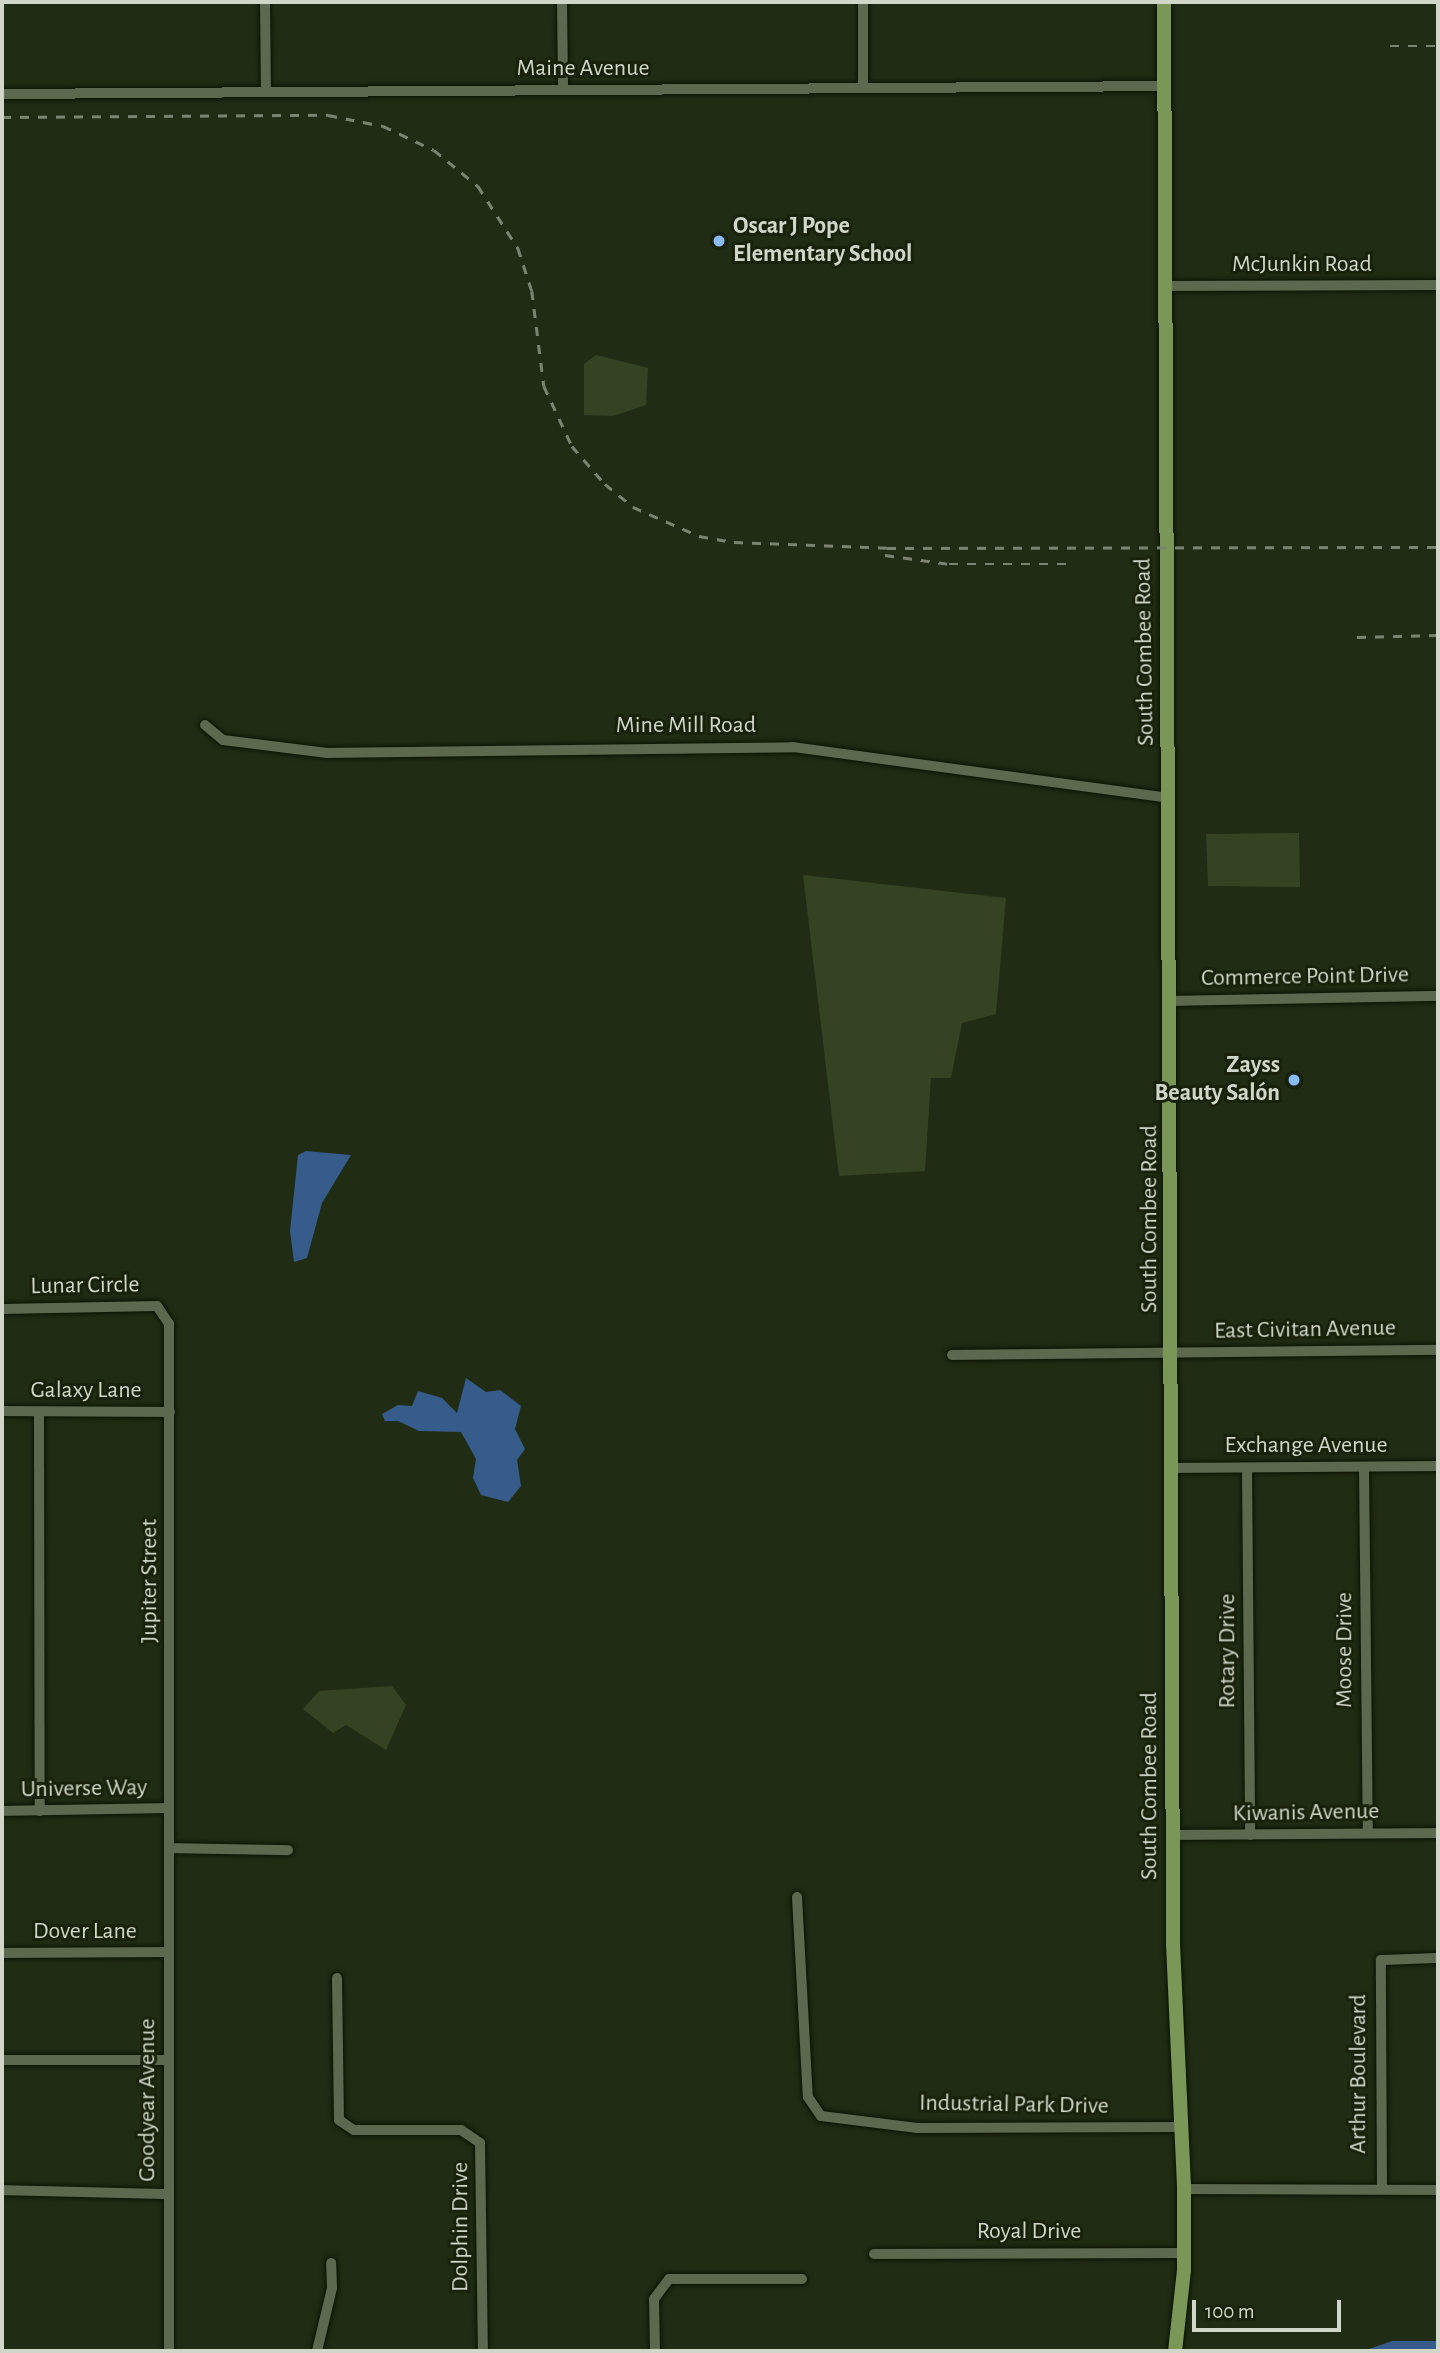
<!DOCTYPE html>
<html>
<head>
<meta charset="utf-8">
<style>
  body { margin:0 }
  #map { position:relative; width:1440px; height:2353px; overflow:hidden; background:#212c14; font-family:"Alegreya Sans",sans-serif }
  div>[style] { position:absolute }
  .green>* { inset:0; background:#344322 }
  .water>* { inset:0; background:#365c8c }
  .roads { filter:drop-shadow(0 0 2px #0a1401) drop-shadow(0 0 2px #0a1401) }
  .minor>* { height:10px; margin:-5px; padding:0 5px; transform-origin:5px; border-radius:5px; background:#5c694f }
  .major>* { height:14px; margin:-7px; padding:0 7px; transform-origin:7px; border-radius:7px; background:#7b9757 }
  .rail>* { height:2.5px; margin-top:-1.25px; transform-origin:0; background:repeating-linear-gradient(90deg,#7b8471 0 9px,transparent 0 18px) }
  .dots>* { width:19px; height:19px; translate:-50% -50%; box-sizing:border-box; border:4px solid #18220a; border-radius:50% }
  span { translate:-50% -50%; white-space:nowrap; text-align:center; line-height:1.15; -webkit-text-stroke:6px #18220a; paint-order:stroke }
  .street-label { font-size:24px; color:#d0d7c9 }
  .poi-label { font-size:24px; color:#d0d7c9; font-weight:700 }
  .left { translate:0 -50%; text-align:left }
  .right { translate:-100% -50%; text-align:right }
  .frame { position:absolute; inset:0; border:4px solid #d0d7c9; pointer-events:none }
  .scale { position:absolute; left:1192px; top:2300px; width:149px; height:32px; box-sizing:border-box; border:4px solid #d0d7c9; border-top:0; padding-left:9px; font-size:21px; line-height:24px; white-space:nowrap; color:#d0d7c9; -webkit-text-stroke:5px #18220a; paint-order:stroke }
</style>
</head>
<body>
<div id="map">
  <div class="green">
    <i style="clip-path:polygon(596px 355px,648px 368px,646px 405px,613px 416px,584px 415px,584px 364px)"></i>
    <i style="clip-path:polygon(1299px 833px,1300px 887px,1208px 886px,1206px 834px)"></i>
    <i style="clip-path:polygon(803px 875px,1006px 898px,996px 1014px,962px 1023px,951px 1078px,931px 1078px,925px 1171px,839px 1176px)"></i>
    <i style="clip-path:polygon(392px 1686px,406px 1705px,386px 1750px,346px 1725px,333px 1733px,303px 1709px,319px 1691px)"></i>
  </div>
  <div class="water">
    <i style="clip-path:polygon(306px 1151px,351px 1155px,322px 1203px,307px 1258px,294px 1262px,290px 1231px,298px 1155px)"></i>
    <i style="clip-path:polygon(466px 1378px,486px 1392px,500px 1390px,521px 1406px,515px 1429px,525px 1449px,517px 1460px,521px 1486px,508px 1502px,481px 1495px,473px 1478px,476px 1459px,461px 1432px,419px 1431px,398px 1421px,385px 1421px,382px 1414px,398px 1405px,412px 1406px,418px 1391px,442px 1398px,457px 1413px)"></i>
    <i style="clip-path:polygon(1392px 2341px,1438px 2341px,1438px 2351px,1363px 2351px)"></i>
  </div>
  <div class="roads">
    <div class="minor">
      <i style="left:265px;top:2px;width:90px;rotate:89.4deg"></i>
      <i style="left:562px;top:2px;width:88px;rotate:89.3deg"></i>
      <i style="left:863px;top:2px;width:85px;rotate:90deg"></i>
      <i style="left:2px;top:94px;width:1163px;rotate:-0.39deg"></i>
      <i style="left:1167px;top:286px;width:271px;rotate:-0.2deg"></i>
      <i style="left:205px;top:725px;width:23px;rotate:40deg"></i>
      <i style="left:223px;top:740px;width:105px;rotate:7.1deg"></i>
      <i style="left:327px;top:753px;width:466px;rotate:-0.7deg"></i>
      <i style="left:793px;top:747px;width:380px;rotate:7.7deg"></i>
      <i style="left:1172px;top:1001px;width:266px;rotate:-1.1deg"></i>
      <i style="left:2px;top:1309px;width:155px;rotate:-1.1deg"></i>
      <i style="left:157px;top:1306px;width:22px;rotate:56deg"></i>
      <i style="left:169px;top:1324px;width:1027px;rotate:90deg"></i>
      <i style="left:952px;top:1355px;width:486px;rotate:-0.6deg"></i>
      <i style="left:2px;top:1411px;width:168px;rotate:0.3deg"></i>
      <i style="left:39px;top:1412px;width:399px;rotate:89.9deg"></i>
      <i style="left:1364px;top:1467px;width:366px;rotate:89.4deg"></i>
      <i style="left:1173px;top:1468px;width:265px;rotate:-0.4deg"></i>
      <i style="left:1247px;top:1468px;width:367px;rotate:89.5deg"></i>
      <i style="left:2px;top:1811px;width:164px;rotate:-1deg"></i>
      <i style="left:1174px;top:1835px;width:264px;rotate:-0.4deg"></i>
      <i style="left:169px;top:1848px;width:119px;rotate:1deg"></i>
      <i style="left:797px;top:1897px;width:200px;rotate:86.9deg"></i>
      <i style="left:808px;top:2097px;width:23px;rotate:56deg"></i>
      <i style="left:821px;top:2116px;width:97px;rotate:7.1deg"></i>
      <i style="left:917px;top:2128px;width:262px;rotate:-0.2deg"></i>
      <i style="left:2px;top:1953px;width:166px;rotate:-0.3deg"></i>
      <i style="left:337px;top:1978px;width:142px;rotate:89.2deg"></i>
      <i style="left:339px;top:2120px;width:18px;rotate:34deg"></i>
      <i style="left:354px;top:2130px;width:107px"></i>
      <i style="left:461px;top:2130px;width:23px;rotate:34deg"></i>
      <i style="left:480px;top:2143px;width:208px;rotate:89.2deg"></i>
      <i style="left:2px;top:2060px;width:167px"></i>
      <i style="left:1382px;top:2188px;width:228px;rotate:-90.3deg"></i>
      <i style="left:1381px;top:1960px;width:57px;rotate:-2deg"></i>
      <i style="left:1184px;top:2189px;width:254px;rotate:0.2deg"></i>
      <i style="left:2px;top:2190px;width:167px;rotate:1.4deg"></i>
      <i style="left:874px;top:2254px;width:310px;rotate:-0.2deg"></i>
      <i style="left:317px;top:2351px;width:65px;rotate:-76.6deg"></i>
      <i style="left:332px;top:2288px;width:25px;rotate:-92deg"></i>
      <i style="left:655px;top:2351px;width:52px;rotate:-91.1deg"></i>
      <i style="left:654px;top:2299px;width:25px;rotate:-53deg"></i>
      <i style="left:669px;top:2279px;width:133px"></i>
    </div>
    <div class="major">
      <i style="left:1164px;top:2px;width:1942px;rotate:89.73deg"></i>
      <i style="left:1173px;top:1944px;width:245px;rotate:87.4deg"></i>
      <i style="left:1184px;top:2189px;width:81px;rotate:90deg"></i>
      <i style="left:1184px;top:2270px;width:81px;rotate:96.3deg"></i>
    </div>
  </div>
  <div class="rail">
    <i style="left:1390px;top:46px;width:48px"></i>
    <i style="left:2px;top:117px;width:326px;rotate:-0.4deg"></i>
    <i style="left:328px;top:115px;width:56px;rotate:11.3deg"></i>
    <i style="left:383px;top:126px;width:56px;rotate:25.2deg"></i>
    <i style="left:434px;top:150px;width:57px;rotate:39.3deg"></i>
    <i style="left:478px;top:186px;width:74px;rotate:57.2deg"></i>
    <i style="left:518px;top:248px;width:45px;rotate:72deg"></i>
    <i style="left:532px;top:291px;width:96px;rotate:82.8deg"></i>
    <i style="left:544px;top:386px;width:66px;rotate:65deg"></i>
    <i style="left:572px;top:446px;width:50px;rotate:49deg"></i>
    <i style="left:605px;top:484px;width:36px;rotate:39deg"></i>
    <i style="left:633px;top:507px;width:72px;rotate:23.7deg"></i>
    <i style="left:699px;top:536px;width:36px;rotate:10deg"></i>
    <i style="left:734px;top:542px;width:153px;rotate:2.2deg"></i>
    <i style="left:887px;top:548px;width:551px;rotate:-0.1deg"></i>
    <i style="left:885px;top:555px;width:65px;rotate:8deg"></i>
    <i style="left:949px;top:564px;width:119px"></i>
    <i style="left:1357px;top:637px;width:81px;rotate:-1.4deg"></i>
  </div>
  <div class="dots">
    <i style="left:719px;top:241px;background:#88bafc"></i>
    <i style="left:1294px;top:1080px;background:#88bafc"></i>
  </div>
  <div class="street-label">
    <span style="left:583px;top:69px">Maine Avenue</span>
    <span style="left:1302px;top:265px">McJunkin Road</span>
    <span style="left:1145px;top:652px;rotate:-91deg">South Combee Road</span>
    <span style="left:686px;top:726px">Mine Mill Road</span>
    <span style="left:1305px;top:977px;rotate:-1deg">Commerce Point Drive</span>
    <span style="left:1150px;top:1219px;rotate:-90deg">South Combee Road</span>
    <span style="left:85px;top:1286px;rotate:-1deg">Lunar Circle</span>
    <span style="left:1305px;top:1330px;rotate:-1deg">East Civitan Avenue</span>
    <span style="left:86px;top:1391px">Galaxy Lane</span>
    <span style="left:1306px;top:1446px">Exchange Avenue</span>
    <span style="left:150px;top:1581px;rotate:-90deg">Jupiter Street</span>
    <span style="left:1345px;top:1650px;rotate:-90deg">Moose Drive</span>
    <span style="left:1228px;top:1651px;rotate:-90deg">Rotary Drive</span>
    <span style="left:1150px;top:1786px;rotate:-90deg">South Combee Road</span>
    <span style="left:84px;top:1789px;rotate:-1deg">Universe Way</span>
    <span style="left:1306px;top:1813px;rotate:-1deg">Kiwanis Avenue</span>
    <span style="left:85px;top:1932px">Dover Lane</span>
    <span style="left:1359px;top:2074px;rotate:-90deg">Arthur Boulevard</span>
    <span style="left:148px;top:2100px;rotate:-90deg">Goodyear Avenue</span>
    <span style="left:1014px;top:2105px;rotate:1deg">Industrial Park Drive</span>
    <span style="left:461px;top:2227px;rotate:-90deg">Dolphin Drive</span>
    <span style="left:1029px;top:2232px">Royal Drive</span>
  </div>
  <div class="poi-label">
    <span class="left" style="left:733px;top:241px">Oscar J Pope<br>Elementary School</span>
    <span class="right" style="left:1280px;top:1080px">Zayss<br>Beauty Salón</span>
  </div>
  <div class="frame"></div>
  <div class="scale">100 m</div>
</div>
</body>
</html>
